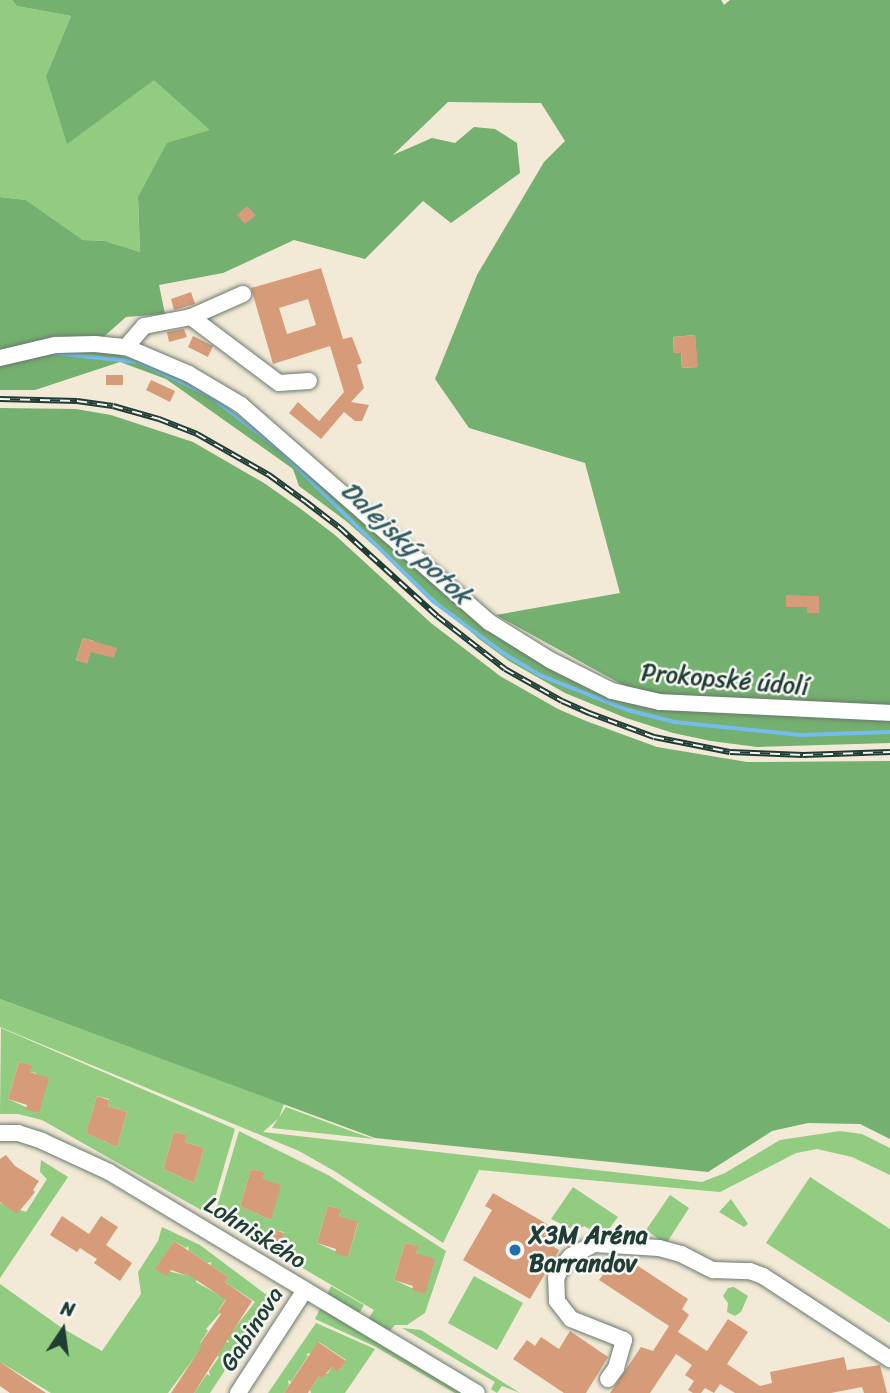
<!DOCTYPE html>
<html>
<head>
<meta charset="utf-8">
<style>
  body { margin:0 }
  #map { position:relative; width:890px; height:1393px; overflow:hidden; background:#f2e9d6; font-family:Sriracha,sans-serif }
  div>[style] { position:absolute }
  .green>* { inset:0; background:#91cc81 }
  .forest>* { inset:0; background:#74b06f }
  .stream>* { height:3.5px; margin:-1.75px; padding:0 1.75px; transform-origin:1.75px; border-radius:1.75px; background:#75bced }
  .building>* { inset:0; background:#d69c7a }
  .roads { filter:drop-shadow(0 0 2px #69796d) drop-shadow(0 0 2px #69796d) }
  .minor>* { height:16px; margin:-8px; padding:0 8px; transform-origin:8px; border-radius:8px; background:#fff }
  .rail>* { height:6px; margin-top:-3px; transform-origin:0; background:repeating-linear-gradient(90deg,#f6f6f2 0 10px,#1f3d34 0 20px); box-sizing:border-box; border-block:2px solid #1f3d34 }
  .dots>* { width:19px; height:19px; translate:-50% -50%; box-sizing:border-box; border:4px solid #f6f6f2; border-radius:50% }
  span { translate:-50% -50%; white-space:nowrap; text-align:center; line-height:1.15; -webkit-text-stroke:5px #f6f6f2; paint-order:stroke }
  .street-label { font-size:24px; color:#1f3d34 }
  .poi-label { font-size:24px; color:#1f3d34; font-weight:700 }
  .left { translate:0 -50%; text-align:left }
  .water-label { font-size:26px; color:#345d62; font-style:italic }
  .north { position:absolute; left:28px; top:1295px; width:70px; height:70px; -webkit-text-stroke:5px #f6f6f2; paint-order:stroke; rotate:13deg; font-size:19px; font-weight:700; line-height:28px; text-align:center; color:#1f3d34 }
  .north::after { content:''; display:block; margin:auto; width:24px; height:32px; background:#1f3d34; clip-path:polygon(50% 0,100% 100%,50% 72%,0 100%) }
</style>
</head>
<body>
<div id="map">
  <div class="green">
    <i style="clip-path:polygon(0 0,12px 0,17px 6px,71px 16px,46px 76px,155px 80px,211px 130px,138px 197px,140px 252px,105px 241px,83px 240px,26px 200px,0 197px)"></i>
    <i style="clip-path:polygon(0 999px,284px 1104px,279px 1118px,263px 1132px,702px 1182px,725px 1173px,780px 1140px,840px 1131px,862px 1134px,890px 1148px,890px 1175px,852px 1157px,817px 1149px,796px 1153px,720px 1192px,479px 1170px,443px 1243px,336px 1172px,299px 1151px,0 1027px)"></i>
    <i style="clip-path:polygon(evenodd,1px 1028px,235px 1129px,210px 1215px,42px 1120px,18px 1114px,0 1114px,1px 1028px,19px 1062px,31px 1065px,30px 1072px,36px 1073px,39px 1113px,8px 1099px,19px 1062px,1px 1028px,97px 1096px,109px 1099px,108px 1106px,127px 1112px,117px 1147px,86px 1133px,97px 1096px,1px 1028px,174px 1132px,186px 1135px,185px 1142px,204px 1148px,194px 1183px,163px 1169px,174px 1132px)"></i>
    <i style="clip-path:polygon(286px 1107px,351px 1131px,374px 1139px,272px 1128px)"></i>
    <i style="clip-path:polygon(evenodd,239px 1131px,328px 1175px,446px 1251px,425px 1313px,407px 1325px,395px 1325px,389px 1332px,367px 1321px,374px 1310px,277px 1253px,284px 1232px,274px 1230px,269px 1249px,214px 1217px,239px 1131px,251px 1169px,263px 1172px,262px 1179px,271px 1220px,240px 1206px,251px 1169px,239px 1131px,328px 1206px,340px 1209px,339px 1216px,358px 1223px,348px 1257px,317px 1243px,328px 1206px,239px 1131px,405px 1243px,417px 1246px,416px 1253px,425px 1294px,394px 1280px,405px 1243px)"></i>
    <i style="clip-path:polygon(41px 1160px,68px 1177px,0 1278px,0 1203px,26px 1212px,47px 1179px,40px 1172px)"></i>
    <i style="clip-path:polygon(810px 1177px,890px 1229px,890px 1323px,766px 1243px)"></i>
    <i style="clip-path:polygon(573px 1187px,618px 1217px,603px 1237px,584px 1226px,576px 1231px,551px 1219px)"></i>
    <i style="clip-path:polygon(670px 1195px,689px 1208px,666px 1244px,646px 1230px)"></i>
    <i style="clip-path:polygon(731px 1199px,748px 1224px,744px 1227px,719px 1212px)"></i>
    <i style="clip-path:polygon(162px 1227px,200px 1245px,272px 1299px,210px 1393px,194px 1393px,207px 1374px,210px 1376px,209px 1371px,219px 1357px,216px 1354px,225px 1341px,229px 1343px,227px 1338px,255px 1302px,225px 1282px,228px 1277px,210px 1265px,212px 1262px,207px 1263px,189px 1251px,188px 1246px,186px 1248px,174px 1241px,156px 1268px,184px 1275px,187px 1273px,197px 1279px,196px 1282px,226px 1299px,218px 1311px,220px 1313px,206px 1329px,208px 1331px,200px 1343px,203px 1346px,168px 1393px,51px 1393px,0 1362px,0 1284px,62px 1328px,102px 1351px,141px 1294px,138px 1272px,158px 1241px)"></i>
    <i style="clip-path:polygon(474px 1276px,523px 1303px,497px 1350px,448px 1323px)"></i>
    <i style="clip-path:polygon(331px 1286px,364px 1305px,356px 1319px,473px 1393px,455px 1393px,374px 1346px,315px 1319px)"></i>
    <i style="clip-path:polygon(734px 1287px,748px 1296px,741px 1312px,735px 1316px,727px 1312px,728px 1303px,723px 1296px,728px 1288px)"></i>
    <i style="clip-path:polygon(316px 1323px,375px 1349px,345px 1393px,311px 1393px,310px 1390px,319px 1376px,328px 1373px,332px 1367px,339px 1371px,346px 1360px,319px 1342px,311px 1353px,306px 1354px,308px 1356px,291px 1382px,288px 1380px,289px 1385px,284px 1393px,268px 1393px)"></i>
    <i style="clip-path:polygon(402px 1328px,421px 1330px,520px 1393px,502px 1386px,497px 1393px,491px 1389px,495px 1382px)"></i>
  </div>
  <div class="forest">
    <i style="clip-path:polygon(evenodd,12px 0,721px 0,724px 5px,730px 0,890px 0,890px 706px,656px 696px,621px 684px,496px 615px,620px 593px,585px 463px,469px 428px,435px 379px,477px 275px,544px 162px,565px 141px,541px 103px,448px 102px,393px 155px,432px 138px,455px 143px,474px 127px,495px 129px,517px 143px,520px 173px,451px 223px,423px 201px,365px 259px,294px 240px,223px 273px,159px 285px,165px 314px,126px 317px,100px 340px,0 351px,0 197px,26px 200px,83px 240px,105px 241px,140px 252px,138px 197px,167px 143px,210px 130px,154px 80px,67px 144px,46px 76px,71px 16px,17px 6px,12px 0,695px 335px,697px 367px,682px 368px,681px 353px,674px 353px,673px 337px,695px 335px,12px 0,786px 596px,819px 596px,818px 613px,807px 613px,807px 607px,787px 607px,786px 596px)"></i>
    <i style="clip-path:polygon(51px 350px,113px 352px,191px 381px,307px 469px,408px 561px,609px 696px,890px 719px,890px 743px,757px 747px,711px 741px,673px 733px,626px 718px,565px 693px,509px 661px,479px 639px,346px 521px,299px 486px,293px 469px,166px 379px,120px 362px,35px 390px,0 390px,0 365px)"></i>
    <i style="clip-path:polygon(evenodd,0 408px,76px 409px,111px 415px,193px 442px,264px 483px,301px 509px,335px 535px,431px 623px,500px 676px,558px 709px,586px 721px,657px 747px,747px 762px,890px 761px,890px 1139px,860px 1124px,808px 1123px,772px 1131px,708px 1172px,375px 1138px,0 999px,0 408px,83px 638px,94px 641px,87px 663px,76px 660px,83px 638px)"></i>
  </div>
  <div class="stream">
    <i style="left:53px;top:353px;width:86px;rotate:6deg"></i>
    <i style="left:139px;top:362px;width:77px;rotate:25.2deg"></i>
    <i style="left:209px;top:395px;width:87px;rotate:37.5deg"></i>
    <i style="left:278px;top:448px;width:218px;rotate:44.6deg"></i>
    <i style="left:433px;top:601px;width:89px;rotate:36.4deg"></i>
    <i style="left:505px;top:654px;width:43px;rotate:30.7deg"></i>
    <i style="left:542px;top:676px;width:92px;rotate:21.6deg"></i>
    <i style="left:628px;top:710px;width:49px;rotate:14.3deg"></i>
    <i style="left:675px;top:722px;width:126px;rotate:5.9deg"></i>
    <i style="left:800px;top:735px;width:90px;rotate:-1.9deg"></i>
  </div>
  <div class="building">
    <i style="clip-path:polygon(247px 206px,256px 215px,245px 224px,237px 215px)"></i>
    <i style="clip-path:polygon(evenodd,321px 268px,343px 339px,352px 337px,362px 363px,357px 365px,364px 388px,351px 402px,369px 405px,362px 421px,355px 421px,344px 412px,321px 439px,289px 413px,298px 402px,319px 421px,344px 392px,330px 346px,273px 364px,251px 288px,321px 268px,308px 299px,316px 325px,287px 334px,279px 308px,308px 299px)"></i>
    <i style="clip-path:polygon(191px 292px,195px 304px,174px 310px,171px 299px)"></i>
    <i style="clip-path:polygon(184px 329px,187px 337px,169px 342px,167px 332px)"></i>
    <i style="clip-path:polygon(695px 335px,698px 367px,682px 368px,681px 353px,674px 353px,673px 337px)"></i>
    <i style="clip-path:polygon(193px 336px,213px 346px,208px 357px,188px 347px)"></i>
    <i style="clip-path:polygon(106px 375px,123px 375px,123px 385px,106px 385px)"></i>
    <i style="clip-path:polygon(151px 380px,175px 391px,170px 402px,146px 390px)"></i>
    <i style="clip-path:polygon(786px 595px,819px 596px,819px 613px,807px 613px,807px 607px,786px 607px)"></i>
    <i style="clip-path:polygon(83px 638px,117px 648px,114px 658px,91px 652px,87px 664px,76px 660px)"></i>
    <i style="clip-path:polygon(19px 1062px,32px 1065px,30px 1072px,49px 1078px,39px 1113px,26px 1109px,27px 1105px,8px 1099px)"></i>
    <i style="clip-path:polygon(97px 1096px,109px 1100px,108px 1106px,127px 1112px,117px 1147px,86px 1133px)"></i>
    <i style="clip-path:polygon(174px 1132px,187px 1135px,185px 1142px,204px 1148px,194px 1183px,163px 1169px)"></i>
    <i style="clip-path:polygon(6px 1155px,15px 1166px,39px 1181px,33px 1190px,35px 1192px,17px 1214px,0 1202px,0 1159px)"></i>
    <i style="clip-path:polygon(251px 1169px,264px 1172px,262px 1179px,281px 1185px,271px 1220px,240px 1206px)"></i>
    <i style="clip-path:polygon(493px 1193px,554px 1228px,546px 1242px,559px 1250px,530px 1299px,463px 1260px,492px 1210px,485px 1206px)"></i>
    <i style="clip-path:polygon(328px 1206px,341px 1209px,339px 1216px,358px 1222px,348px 1257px,335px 1253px,336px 1249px,317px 1243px)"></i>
    <i style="clip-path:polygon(62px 1216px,89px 1234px,101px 1216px,118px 1227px,106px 1245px,132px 1263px,120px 1281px,94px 1263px,97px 1259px,80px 1248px,77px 1252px,50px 1235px)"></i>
    <i style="clip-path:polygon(275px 1230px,284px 1233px,280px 1245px,271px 1242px)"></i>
    <i style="clip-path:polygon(174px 1241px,228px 1277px,225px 1282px,252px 1301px,194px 1393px,171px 1393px,202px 1346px,200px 1344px,221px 1314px,218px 1312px,226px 1300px,186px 1273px,185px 1275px,171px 1270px,167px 1276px,155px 1269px)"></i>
    <i style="clip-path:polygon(405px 1243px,418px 1246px,416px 1253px,435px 1259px,425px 1294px,412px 1290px,413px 1286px,394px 1280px)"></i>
    <i style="clip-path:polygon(626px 1258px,688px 1299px,682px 1309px,689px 1315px,678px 1332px,707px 1351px,728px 1319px,748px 1332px,727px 1364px,760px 1386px,772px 1383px,770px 1372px,844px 1357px,847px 1370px,880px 1365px,887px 1393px,864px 1393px,862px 1387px,831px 1393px,735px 1393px,720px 1384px,714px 1393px,705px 1388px,701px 1393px,693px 1393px,688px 1390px,694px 1381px,685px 1375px,692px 1365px,676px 1354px,650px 1393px,610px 1393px,641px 1347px,653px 1351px,669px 1326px,599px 1280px,611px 1263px,619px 1269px)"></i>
    <i style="clip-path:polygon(570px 1331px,608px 1357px,586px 1393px,564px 1393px,513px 1359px,527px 1340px,535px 1346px,541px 1337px,559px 1349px)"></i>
    <i style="clip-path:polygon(318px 1342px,346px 1361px,338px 1372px,332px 1367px,322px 1378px,319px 1376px,308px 1393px,284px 1393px)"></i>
    <i style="clip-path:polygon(0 1362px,31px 1383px,46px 1393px,10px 1393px,0 1386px)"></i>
  </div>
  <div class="roads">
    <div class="minor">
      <i style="left:191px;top:317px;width:110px;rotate:36.9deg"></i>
      <i style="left:279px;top:383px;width:30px;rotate:-4deg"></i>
      <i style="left:126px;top:347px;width:28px;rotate:-49deg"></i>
      <i style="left:144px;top:326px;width:48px;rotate:-10.8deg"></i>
      <i style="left:191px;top:317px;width:57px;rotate:-23.9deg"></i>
      <i style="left:0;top:358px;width:57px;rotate:-13.3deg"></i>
      <i style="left:55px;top:345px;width:40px;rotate:-1.4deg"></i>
      <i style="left:95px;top:344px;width:31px;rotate:6deg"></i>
      <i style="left:126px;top:347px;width:69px;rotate:23.2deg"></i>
      <i style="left:189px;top:374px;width:61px;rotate:30.8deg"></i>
      <i style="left:241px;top:405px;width:330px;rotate:41.2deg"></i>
      <i style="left:489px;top:622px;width:72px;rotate:31.9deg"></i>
      <i style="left:550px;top:660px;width:69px;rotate:26.6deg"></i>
      <i style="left:612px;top:691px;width:49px;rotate:12.9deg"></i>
      <i style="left:660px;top:702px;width:230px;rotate:2.7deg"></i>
      <i style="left:0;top:1133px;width:18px"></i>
      <i style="left:18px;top:1133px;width:25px;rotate:18deg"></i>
      <i style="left:42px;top:1141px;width:74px;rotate:24.8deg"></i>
      <i style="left:109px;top:1172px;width:429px;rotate:31deg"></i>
      <i style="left:608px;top:1379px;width:14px;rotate:-54deg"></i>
      <i style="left:616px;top:1368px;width:29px;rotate:-74deg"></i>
      <i style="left:624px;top:1340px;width:57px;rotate:-158.4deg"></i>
      <i style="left:571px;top:1319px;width:23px;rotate:-128deg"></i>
      <i style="left:557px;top:1301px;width:23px;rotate:-92deg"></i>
      <i style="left:556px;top:1278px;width:13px;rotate:-63deg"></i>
      <i style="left:562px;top:1266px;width:13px;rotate:-48deg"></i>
      <i style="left:571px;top:1256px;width:27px;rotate:-27deg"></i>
      <i style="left:595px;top:1244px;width:64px;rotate:3.6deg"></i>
      <i style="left:659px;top:1248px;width:23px;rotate:15deg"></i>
      <i style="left:681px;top:1254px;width:36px;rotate:27deg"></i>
      <i style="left:713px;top:1270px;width:37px;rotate:2deg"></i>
      <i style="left:750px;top:1271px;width:14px;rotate:21deg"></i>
      <i style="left:763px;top:1276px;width:152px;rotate:33.2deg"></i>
      <i style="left:238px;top:1393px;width:123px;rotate:-57deg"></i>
    </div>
  </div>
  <div class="rail">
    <i style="left:0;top:399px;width:77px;rotate:1.5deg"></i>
    <i style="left:77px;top:401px;width:36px;rotate:8deg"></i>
    <i style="left:113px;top:406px;width:48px;rotate:15.8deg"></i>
    <i style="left:159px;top:419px;width:41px;rotate:21.5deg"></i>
    <i style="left:197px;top:434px;width:83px;rotate:29.7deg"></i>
    <i style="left:269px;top:475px;width:46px;rotate:36.1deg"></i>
    <i style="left:306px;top:502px;width:43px;rotate:37.4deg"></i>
    <i style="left:340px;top:528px;width:131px;rotate:42.2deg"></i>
    <i style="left:437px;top:616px;width:86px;rotate:37.9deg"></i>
    <i style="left:505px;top:669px;width:65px;rotate:29.3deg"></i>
    <i style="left:562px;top:701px;width:30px;rotate:24deg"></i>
    <i style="left:589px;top:713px;width:69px;rotate:20.3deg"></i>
    <i style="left:654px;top:737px;width:77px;rotate:11.2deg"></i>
    <i style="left:730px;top:752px;width:73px;rotate:2.4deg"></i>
    <i style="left:803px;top:755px;width:87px;rotate:-2deg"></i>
  </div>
  <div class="dots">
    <i style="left:515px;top:1250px;background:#1f6fb2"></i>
  </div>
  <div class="street-label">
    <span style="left:725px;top:680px;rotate:5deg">Prokopské údolí</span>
    <span style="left:255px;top:1233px;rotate:32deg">Lohniského</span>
    <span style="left:252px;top:1329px;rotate:-57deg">Gabinova</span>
  </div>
  <div class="poi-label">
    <span class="left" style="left:529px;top:1250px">X3M Aréna<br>Barrandov</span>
  </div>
  <div class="water-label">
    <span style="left:406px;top:543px;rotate:43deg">Dalejský potok</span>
  </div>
  <div class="north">N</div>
</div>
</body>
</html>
